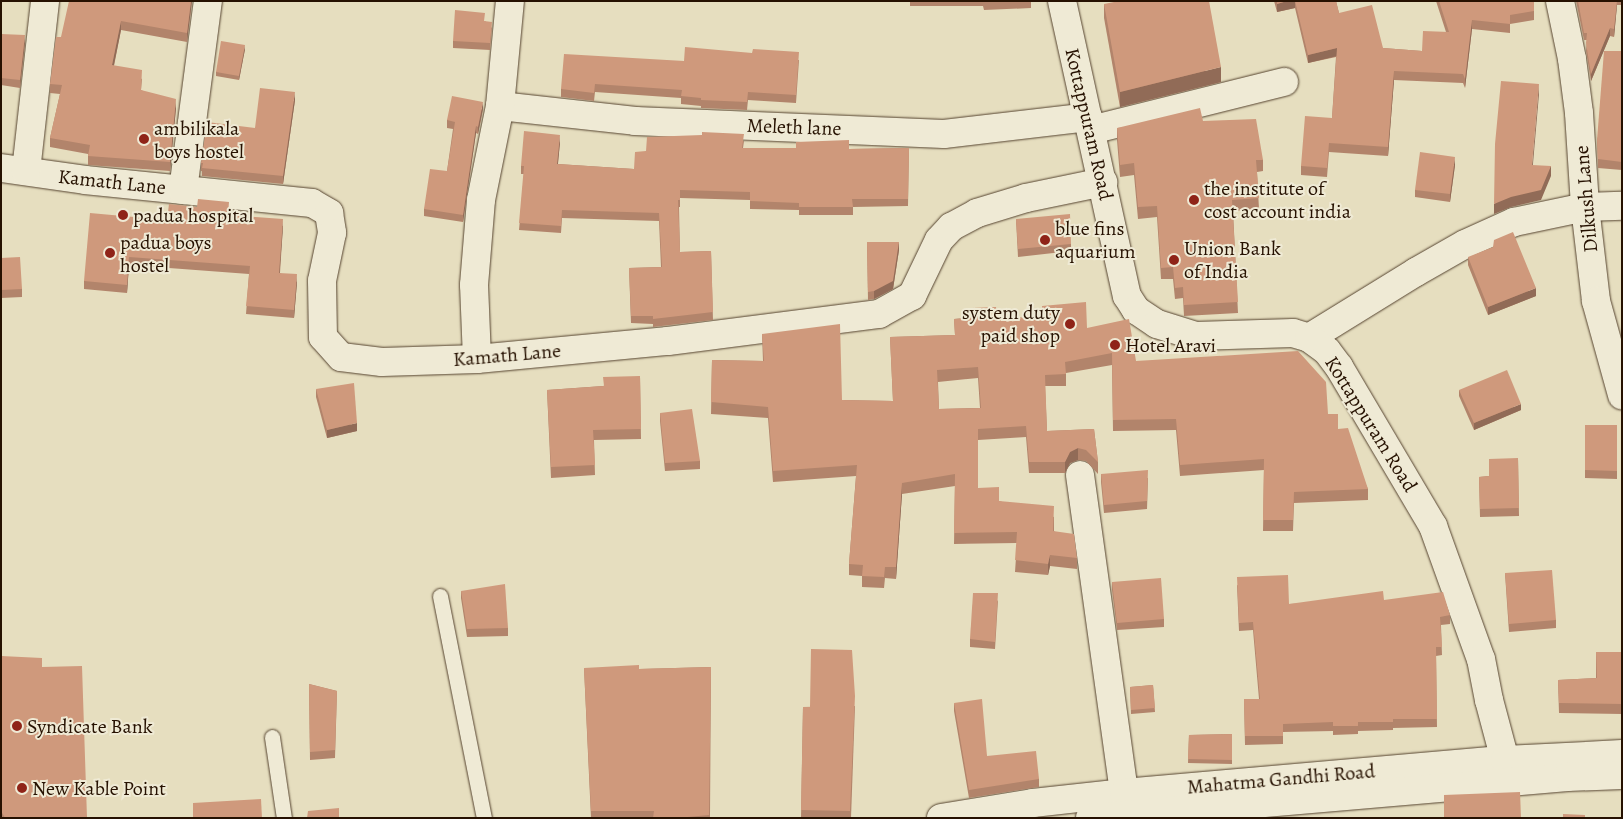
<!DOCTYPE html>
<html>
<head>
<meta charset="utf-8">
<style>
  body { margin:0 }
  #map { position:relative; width:1623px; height:819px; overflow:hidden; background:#e6debf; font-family:Alegreya,serif }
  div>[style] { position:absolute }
  .roads { filter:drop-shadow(0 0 1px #564430) drop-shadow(0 0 1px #564430) }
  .lane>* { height:15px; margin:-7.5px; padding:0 7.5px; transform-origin:7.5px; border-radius:7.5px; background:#efead5 }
  .street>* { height:28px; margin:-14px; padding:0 14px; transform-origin:14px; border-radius:14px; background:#efead5 }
  .secondary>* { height:28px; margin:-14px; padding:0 14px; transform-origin:14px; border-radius:14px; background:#efead5 }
  .wall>* { inset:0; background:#b2846b }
  .shaded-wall>* { inset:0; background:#916b57 }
  .building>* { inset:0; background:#cf997c }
  .dots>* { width:14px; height:14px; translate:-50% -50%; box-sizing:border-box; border:2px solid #efead5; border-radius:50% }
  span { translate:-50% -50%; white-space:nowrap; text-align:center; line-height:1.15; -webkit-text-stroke:4px #efead5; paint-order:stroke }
  .street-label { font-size:20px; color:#261101 }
  .poi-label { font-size:20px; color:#261101 }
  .left { translate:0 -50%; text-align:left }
  .right { translate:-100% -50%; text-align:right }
  .frame { position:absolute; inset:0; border:2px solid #261101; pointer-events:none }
</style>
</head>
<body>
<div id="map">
  <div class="roads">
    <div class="lane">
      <i style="left:440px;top:596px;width:226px;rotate:78.8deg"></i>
      <i style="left:272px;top:737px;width:82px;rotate:81.6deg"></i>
    </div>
    <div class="street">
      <i style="left:1560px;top:1px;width:59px;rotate:78.3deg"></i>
      <i style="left:1572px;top:59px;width:54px;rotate:82.6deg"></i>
      <i style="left:1579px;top:113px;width:94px;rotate:86.3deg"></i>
      <i style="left:1585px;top:207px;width:95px;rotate:83.3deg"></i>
      <i style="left:1596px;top:301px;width:98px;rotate:74.5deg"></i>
      <i style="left:500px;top:106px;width:136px;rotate:6.3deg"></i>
      <i style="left:635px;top:121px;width:309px;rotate:2.4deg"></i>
      <i style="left:944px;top:134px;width:145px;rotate:-6.7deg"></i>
      <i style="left:1091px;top:130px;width:199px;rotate:-14deg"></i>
      <i style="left:1px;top:168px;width:85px;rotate:8.1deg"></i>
      <i style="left:85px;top:180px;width:228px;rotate:5.8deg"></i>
      <i style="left:312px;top:203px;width:20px;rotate:30deg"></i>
      <i style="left:329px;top:213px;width:20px;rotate:81deg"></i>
      <i style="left:332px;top:233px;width:49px;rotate:101.8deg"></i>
      <i style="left:322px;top:281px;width:56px;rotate:89deg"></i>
      <i style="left:323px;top:337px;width:27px;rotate:48deg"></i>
      <i style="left:341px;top:357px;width:41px;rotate:7deg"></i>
      <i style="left:382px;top:362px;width:95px;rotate:-1.8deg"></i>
      <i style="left:477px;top:359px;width:192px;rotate:-5.4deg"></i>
      <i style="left:668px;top:341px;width:213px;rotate:-7.3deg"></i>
      <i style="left:879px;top:314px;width:38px;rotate:-29deg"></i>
      <i style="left:912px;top:296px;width:62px;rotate:-64.3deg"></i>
      <i style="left:939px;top:240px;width:18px;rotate:-47deg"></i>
      <i style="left:951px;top:227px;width:30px;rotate:-28deg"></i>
      <i style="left:977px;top:213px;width:51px;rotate:-17deg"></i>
      <i style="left:1026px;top:198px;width:79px;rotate:-11.7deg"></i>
      <i style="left:26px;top:171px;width:171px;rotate:-83.6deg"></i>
      <i style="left:183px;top:190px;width:191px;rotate:-82.5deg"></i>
      <i style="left:1309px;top:338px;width:126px;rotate:-31.7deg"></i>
      <i style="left:1416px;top:272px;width:56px;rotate:-29.7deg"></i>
      <i style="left:1465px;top:244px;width:54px;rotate:-24.2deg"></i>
      <i style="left:1514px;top:222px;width:73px;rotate:-11.9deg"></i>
      <i style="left:1585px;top:207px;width:37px;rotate:-2deg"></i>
      <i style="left:477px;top:359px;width:74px;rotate:-92.3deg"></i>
      <i style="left:474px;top:285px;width:85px;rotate:-85.3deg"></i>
      <i style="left:481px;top:200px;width:96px;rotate:-78.6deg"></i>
      <i style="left:500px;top:106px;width:105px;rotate:-84.6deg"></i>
      <i style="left:1080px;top:475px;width:321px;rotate:82.1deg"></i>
      <i style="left:1124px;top:793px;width:23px;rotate:92deg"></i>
    </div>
    <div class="secondary">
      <i style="left:1062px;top:1px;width:302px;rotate:77.6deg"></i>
      <i style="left:1127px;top:296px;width:17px;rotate:57deg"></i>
      <i style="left:1136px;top:310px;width:25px;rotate:34deg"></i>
      <i style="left:1157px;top:324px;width:41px;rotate:17.1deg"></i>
      <i style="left:1196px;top:336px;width:97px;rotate:-1.8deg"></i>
      <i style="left:1293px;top:333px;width:17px;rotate:17deg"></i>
      <i style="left:1309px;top:338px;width:22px;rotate:36deg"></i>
      <i style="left:1327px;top:351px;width:20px;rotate:53deg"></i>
      <i style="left:1339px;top:367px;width:185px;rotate:59.4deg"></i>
      <i style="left:1433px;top:526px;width:141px;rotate:70.2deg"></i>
      <i style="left:1481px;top:659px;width:42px;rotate:79deg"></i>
      <i style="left:1489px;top:700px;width:62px;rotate:75.1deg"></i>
      <i style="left:1505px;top:760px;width:22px;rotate:80deg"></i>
      <i style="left:941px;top:818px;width:93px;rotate:-9.3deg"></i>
      <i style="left:1033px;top:803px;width:92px;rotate:-6.3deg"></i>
      <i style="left:1124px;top:793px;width:382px;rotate:-5deg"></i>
      <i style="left:1505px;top:760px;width:117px;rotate:-2.9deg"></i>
      <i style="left:1090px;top:818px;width:479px;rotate:-4.9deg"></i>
      <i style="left:1567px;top:777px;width:55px;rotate:-2.1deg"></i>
    </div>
  </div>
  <div class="wall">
    <i style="clip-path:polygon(192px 1px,187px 42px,121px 30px,114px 66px,142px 79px,141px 90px,176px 108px,170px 171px,88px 165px,88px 154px,50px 147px,50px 138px,60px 94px,50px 93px,50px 84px,61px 37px)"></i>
    <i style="clip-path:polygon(910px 1px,1031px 1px,1031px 8px,984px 10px,983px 6px,910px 6px)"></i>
    <i style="clip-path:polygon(1274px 1px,1336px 1px,1339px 13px,1383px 48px,1422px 51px,1446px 32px,1436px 1px,1534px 1px,1534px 20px,1510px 24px,1510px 33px,1472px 29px,1465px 88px,1463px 83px,1394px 80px,1388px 156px,1329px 152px,1327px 177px,1301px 175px,1301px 166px,1332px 118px,1336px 57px,1308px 63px,1295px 8px,1277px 12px)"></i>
    <i style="clip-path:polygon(1576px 1px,1622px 1px,1622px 5px,1617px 5px,1614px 37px,1610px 36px,1591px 81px,1586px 51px,1587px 40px,1584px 40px)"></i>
    <i style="clip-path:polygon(1104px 4px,1221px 82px,1120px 107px,1104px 18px)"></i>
    <i style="clip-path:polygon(485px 21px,492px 28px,490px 50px,453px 48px,453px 41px)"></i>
    <i style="clip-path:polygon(1px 34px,25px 43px,20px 88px,1px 85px)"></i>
    <i style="clip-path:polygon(245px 49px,239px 80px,216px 76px,216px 72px)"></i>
    <i style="clip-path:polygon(1622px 51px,1622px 170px,1598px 168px,1597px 140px)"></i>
    <i style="clip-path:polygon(799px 60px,796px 103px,748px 100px,747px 110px,701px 108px,701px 106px,681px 104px,681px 98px,595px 92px,594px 101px,561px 97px,561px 89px,684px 61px)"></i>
    <i style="clip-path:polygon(295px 100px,283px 184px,202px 176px,202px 171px,201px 171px,201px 163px,255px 128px)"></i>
    <i style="clip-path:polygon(483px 109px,478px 134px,476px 133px,463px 222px,424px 216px,424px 209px,447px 171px,453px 129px,447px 128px,447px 120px)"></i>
    <i style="clip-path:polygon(1203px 121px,1263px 160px,1263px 171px,1257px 172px,1259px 209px,1233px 211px,1238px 313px,1184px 316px,1183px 298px,1175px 299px,1173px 279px,1161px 279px,1157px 217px,1138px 219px,1134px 175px,1120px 177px,1117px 140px,1117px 128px)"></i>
    <i style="clip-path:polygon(744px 141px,743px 148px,849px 149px,909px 148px,908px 206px,853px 207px,853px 215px,799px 215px,799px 210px,750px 209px,750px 200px,680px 198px,680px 207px,679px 207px,680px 252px,711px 251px,713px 320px,653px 327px,653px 324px,631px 323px,629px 268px,661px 267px,659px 221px,562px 218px,561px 233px,519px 230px,524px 174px,521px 174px,521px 166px,560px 142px,558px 164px,634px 169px,646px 151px)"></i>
    <i style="clip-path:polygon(1455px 165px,1450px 202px,1415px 197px,1415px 190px)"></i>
    <i style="clip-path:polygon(229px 210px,229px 215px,283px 226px,280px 273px,297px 282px,294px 318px,246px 314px,249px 274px,129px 265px,127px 293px,84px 289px,84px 281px,167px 220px)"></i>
    <i style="clip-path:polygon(1016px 219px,1071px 244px,1071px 251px,1018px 257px)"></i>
    <i style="clip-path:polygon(867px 242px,899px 250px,893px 289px,874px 299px,868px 300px)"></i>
    <i style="clip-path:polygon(1468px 257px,1536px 296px,1488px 315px,1468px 265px)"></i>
    <i style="clip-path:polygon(1px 258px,22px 289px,22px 297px,1px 298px)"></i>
    <i style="clip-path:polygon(evenodd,1042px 306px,1087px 328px,1136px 361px,1328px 414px,1338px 429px,1368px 489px,1368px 500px,1294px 503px,1293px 531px,1263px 531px,1264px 470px,1180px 476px,1176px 430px,1113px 431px,1112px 365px,1066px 373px,1066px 386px,1045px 386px,1047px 431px,1094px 429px,1098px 462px,1098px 474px,1086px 461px,1078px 460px,1070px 463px,1065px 473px,1029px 473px,1026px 437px,978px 440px,978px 488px,999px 501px,1054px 517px,1054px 531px,1077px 558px,1077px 569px,1050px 566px,1048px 575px,1015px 572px,1017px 543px,954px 544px,955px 486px,902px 494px,896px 579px,885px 578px,884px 588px,862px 587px,862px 576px,849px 575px,849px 564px,856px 476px,773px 482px,768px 418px,711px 414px,712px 360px,763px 361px,762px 334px,842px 400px,893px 401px,890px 337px,955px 335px,954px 319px,997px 315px,1042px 320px,1042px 306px,978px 378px,980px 408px,939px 409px,938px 382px,978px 378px)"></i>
    <i style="clip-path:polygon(640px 376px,641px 439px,594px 440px,595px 475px,551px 478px,547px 390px,603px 386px)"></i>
    <i style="clip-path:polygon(316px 389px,357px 431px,327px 438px,316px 397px)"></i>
    <i style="clip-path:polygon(1459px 390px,1521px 410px,1474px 430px,1459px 396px)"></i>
    <i style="clip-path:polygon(660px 413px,700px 461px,700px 469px,665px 471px,660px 421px)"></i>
    <i style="clip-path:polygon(1585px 425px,1617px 425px,1617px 479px,1585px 478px)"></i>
    <i style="clip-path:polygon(1518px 458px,1519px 516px,1480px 517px,1479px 477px,1489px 476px)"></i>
    <i style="clip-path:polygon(1101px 474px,1148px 478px,1147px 509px,1104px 513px,1101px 482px)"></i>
    <i style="clip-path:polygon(1505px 573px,1556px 620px,1556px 628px,1509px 632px)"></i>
    <i style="clip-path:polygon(1112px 582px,1164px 619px,1164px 627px,1117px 630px,1112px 590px)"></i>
    <i style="clip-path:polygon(1237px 585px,1289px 604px,1384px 600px,1450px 615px,1450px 624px,1441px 625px,1442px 655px,1436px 656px,1437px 727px,1393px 728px,1393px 730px,1358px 731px,1358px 734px,1333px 735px,1333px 731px,1283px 732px,1283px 744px,1245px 745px,1244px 699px,1259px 699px,1253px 630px,1239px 631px)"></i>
    <i style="clip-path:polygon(461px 591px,508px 628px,508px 636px,467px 637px,461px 598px)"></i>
    <i style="clip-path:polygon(998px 600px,995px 649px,970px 647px,970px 639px)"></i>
    <i style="clip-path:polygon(1596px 652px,1622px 652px,1622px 714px,1559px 713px,1558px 680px,1596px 678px)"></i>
    <i style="clip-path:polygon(1px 656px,42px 667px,87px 818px,1px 818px)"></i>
    <i style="clip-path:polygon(711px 667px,710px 818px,591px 818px,584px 668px,639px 669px)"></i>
    <i style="clip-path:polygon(309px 684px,337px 691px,335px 758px,310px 760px)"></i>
    <i style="clip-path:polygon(1153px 685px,1155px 712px,1131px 714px,1130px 687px)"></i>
    <i style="clip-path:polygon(954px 703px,987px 756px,1039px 779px,1039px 787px,969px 798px,954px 711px)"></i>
    <i style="clip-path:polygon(855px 706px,851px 818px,801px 818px,803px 707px)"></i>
    <i style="clip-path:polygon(1232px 734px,1232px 764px,1188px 763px,1189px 735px)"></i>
  </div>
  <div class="shaded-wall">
    <i style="clip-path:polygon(191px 1px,192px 1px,187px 42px,187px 33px)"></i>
    <i style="clip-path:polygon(1287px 1px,1295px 1px,1295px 8px,1277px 12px,1277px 4px)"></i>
    <i style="clip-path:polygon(1617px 1px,1617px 5px,1614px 37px,1614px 29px)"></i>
    <i style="clip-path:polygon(1472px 20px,1472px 29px,1465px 88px,1465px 79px)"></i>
    <i style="clip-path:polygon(121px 21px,121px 30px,112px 74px,112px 65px)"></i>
    <i style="clip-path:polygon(1610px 28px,1610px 36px,1591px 81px,1591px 74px)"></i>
    <i style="clip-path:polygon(25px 35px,25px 43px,20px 88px,20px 80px)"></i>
    <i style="clip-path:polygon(245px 45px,245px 49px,239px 80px,239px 76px)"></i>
    <i style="clip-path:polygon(1337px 48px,1337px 56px,1308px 63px,1308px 55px)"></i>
    <i style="clip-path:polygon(1221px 67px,1221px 82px,1120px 107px,1120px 92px)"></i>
    <i style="clip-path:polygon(1394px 71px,1394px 80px,1388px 156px,1388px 147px)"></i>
    <i style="clip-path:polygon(1539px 84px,1539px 94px,1532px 175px,1532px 165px)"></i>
    <i style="clip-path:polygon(295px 92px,295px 100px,283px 184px,283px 176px)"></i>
    <i style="clip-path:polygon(176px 99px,176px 108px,170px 171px,170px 162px)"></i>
    <i style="clip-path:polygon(483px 102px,483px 109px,478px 134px,478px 127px)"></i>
    <i style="clip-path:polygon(476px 126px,476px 133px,463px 222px,463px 215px)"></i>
    <i style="clip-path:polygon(560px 135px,560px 142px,557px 172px,557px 164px)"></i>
    <i style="clip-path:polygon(1455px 157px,1455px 165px,1450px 202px,1450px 194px)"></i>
    <i style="clip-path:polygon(1551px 166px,1551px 176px,1541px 200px,1511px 207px,1494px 214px,1494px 204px)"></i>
    <i style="clip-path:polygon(283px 219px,283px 226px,279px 280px,279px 273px)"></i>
    <i style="clip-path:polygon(899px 242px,899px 250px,893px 289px,874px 299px,874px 291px)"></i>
    <i style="clip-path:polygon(129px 257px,129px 265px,127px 293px,127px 285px)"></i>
    <i style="clip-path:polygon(297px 274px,297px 282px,294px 318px,294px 310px)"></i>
    <i style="clip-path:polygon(1536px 288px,1536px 296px,1488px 315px,1488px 307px)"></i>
    <i style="clip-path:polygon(1521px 404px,1521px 410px,1474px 430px,1474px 423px)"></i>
    <i style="clip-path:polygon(357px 423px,357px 431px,327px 438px,327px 430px)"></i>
    <i style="clip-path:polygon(1078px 448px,1078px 460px,1070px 463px,1065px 473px,1065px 462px,1070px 452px)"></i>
    <i style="clip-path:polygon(902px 483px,902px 494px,896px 579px,896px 567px)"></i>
    <i style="clip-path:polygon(1050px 555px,1050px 566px,1048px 575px,1048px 564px)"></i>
  </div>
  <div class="building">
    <i style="clip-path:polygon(69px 1px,191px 1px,187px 33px,121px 21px,112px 65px,142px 70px,141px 90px,176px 99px,170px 162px,88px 156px,90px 145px,50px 138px,62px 85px,50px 84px,56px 37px,61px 37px)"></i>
    <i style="clip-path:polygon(1119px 1px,1209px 1px,1221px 67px,1120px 92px,1104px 4px)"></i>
    <i style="clip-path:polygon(1277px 1px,1287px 1px,1277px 4px)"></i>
    <i style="clip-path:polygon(1295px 1px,1336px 1px,1339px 13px,1372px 5px,1383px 48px,1422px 51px,1423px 31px,1449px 32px,1439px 1px,1534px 1px,1534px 11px,1510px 15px,1510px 24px,1472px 20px,1465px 79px,1463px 74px,1394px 71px,1388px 147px,1329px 143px,1327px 168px,1301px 166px,1305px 116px,1332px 118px,1337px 48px,1308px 55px)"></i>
    <i style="clip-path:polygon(1578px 1px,1617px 1px,1614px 29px,1610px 28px,1591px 74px,1586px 43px,1587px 33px,1584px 33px)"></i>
    <i style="clip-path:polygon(455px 10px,485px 13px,484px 21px,492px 22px,490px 43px,453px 41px)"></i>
    <i style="clip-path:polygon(1px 34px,25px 35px,20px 80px,1px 78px)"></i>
    <i style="clip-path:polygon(221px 41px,245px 45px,239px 76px,216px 72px)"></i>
    <i style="clip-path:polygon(685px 47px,752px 53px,753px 49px,799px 52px,796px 95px,748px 92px,747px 102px,701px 100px,701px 98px,681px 96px,682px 90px,595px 84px,594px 93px,561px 89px,564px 54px,684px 61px)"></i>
    <i style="clip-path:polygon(1604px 51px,1622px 51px,1622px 162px,1598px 159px,1597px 140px)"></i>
    <i style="clip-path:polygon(1501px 81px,1539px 84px,1532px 165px,1551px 166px,1541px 190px,1511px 197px,1494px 204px,1495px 144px)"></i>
    <i style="clip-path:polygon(260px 88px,295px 92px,283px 176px,202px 168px,203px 163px,201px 163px,207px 122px,255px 128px)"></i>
    <i style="clip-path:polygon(452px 96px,483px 102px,478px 127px,476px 126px,463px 215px,424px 209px,430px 169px,447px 171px,455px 122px,447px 120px)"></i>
    <i style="clip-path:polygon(1200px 108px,1203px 121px,1256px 119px,1263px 160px,1256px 160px,1259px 198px,1232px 200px,1238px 302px,1184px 305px,1183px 287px,1175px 288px,1173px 267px,1161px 268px,1157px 206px,1138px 207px,1134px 163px,1120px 165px,1117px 128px)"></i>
    <i style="clip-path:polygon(524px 131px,560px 135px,557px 164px,634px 169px,635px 152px,646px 151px,647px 137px,702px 135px,702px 132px,744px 134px,742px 148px,796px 148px,796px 142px,849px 140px,849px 149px,909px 148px,908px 199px,852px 199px,853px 207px,799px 207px,799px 203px,750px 201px,750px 192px,680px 190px,680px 200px,678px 200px,680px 252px,711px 251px,713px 312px,653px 319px,653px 316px,631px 316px,629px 268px,662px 267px,659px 213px,562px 210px,561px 226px,519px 223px,524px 166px,521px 166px)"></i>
    <i style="clip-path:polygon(1420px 152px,1455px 157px,1450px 194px,1415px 190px)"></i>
    <i style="clip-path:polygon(198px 199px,229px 202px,228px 215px,283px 219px,279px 273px,297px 274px,294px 310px,246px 306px,250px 266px,129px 257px,127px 285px,84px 281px,90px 213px,167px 220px,169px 204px,197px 207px)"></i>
    <i style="clip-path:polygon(1070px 214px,1071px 244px,1018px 249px,1016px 219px)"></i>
    <i style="clip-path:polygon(1513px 232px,1536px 288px,1488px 307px,1468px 257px,1493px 247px,1494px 240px)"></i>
    <i style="clip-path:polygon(867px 242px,899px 242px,893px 281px,874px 291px,868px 292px)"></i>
    <i style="clip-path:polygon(20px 257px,22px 289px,1px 290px,1px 258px)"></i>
    <i style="clip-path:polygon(evenodd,1086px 302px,1087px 328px,1129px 319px,1136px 361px,1298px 351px,1326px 382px,1328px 414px,1338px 414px,1338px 429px,1348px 428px,1368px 489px,1294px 492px,1293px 520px,1263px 520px,1264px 459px,1180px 465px,1176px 419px,1113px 420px,1112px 353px,1065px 362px,1066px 374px,1045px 375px,1047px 431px,1094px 429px,1098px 462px,1086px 450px,1078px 448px,1070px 452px,1065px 462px,1029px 462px,1026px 426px,978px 429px,978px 488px,999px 487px,999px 501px,1054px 506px,1053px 531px,1074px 534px,1077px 558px,1050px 555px,1048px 564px,1015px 560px,1017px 532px,954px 533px,955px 474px,902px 483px,896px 567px,885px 567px,884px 577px,862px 576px,863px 565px,849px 564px,857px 465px,773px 471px,768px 407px,711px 402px,712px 360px,764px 361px,762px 334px,840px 324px,842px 400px,893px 401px,890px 337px,955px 335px,954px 319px,972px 318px,972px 308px,996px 307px,997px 315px,1043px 320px,1042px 306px,1086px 302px,978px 367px,981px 408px,939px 409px,937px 370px,978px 367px)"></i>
    <i style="clip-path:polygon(1507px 370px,1521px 404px,1474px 423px,1459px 390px)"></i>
    <i style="clip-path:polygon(640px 376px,641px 429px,593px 430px,595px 465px,551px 467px,547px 390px,604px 386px,603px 377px)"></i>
    <i style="clip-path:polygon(354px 383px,357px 423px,327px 430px,316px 389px)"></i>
    <i style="clip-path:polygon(692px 409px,700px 461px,665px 463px,660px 413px)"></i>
    <i style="clip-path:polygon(1585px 425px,1617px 425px,1617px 471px,1585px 470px)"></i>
    <i style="clip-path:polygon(1518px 458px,1519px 508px,1480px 509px,1479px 477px,1489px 476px,1489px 459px)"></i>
    <i style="clip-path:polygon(1148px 470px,1147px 501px,1104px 505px,1101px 474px)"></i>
    <i style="clip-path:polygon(1552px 570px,1556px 620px,1509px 624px,1505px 573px)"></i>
    <i style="clip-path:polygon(1288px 575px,1289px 604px,1383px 591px,1384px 600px,1443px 592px,1450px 615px,1440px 617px,1442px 647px,1436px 647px,1437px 719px,1393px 719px,1393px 722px,1358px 722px,1358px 726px,1333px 726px,1333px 722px,1283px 724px,1283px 736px,1245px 736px,1244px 699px,1260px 699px,1253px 622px,1239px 623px,1237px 577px)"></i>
    <i style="clip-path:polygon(1161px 578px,1164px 619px,1117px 623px,1112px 582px)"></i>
    <i style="clip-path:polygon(505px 584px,508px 628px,467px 629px,461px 591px)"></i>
    <i style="clip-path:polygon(973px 593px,998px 593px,995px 642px,970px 639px)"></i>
    <i style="clip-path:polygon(811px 649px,852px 650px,855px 696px,850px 811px,801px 810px,803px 707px,810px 707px)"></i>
    <i style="clip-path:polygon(1596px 652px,1622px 652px,1622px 704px,1559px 703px,1558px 680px,1597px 678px)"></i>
    <i style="clip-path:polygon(1px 656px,42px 658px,42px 667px,82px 666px,87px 818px,5px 818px,1px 811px)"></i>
    <i style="clip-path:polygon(639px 665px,639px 669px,711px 667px,709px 815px,677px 818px,653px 818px,654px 811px,591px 811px,584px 668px)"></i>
    <i style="clip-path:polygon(309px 684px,337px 691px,335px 750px,310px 752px)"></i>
    <i style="clip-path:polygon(1153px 685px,1155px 708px,1131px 710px,1130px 687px)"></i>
    <i style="clip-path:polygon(982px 699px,987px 756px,1036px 751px,1039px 779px,969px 790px,954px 703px)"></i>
    <i style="clip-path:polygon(1232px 734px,1232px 760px,1188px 759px,1189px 735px)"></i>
    <i style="clip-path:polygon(1520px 792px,1521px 818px,1444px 818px,1444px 795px)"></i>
    <i style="clip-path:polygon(261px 799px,262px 818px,193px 818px,193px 803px)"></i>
    <i style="clip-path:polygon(339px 808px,339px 818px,307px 818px,308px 811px)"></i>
    <i style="clip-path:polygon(1563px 814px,1585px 815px,1585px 818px,1563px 818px)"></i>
  </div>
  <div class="dots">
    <i style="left:144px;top:139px;background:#8f2418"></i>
    <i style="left:1194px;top:200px;background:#8f2418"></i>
    <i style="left:123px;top:215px;background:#8f2418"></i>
    <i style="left:1045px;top:240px;background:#8f2418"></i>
    <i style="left:110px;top:253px;background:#8f2418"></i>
    <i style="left:1174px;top:260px;background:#8f2418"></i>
    <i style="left:1070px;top:324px;background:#8f2418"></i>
    <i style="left:1115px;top:345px;background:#8f2418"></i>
    <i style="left:17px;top:726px;background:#8f2418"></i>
    <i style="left:22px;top:788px;background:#8f2418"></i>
  </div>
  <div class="street-label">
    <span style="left:1089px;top:124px;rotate:77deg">Kottappuram Road</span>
    <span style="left:794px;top:127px;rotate:2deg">Meleth lane</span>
    <span style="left:112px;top:182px;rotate:6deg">Kamath Lane</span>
    <span style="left:1586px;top:199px;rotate:-95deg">Dilkush Lane</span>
    <span style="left:507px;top:355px;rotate:-5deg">Kamath Lane</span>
    <span style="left:1371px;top:424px;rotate:58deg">Kottappuram Road</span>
    <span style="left:1281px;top:779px;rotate:-5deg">Mahatma Gandhi Road</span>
  </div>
  <div class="poi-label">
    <span class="left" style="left:154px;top:140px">ambilikala<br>boys hostel</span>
    <span class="left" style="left:1204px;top:200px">the institute of<br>cost account india</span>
    <span class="left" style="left:133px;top:215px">padua hospital</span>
    <span class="left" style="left:1055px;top:240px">blue fins<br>aquarium</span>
    <span class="left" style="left:120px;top:254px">padua boys<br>hostel</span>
    <span class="left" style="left:1184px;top:260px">Union Bank<br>of India</span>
    <span class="right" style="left:1060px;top:324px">system duty<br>paid shop</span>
    <span class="left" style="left:1125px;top:345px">Hotel Aravi</span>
    <span class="left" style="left:27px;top:726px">Syndicate Bank</span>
    <span class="left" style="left:32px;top:788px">New Kable Point</span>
  </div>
  <div class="frame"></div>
</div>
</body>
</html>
